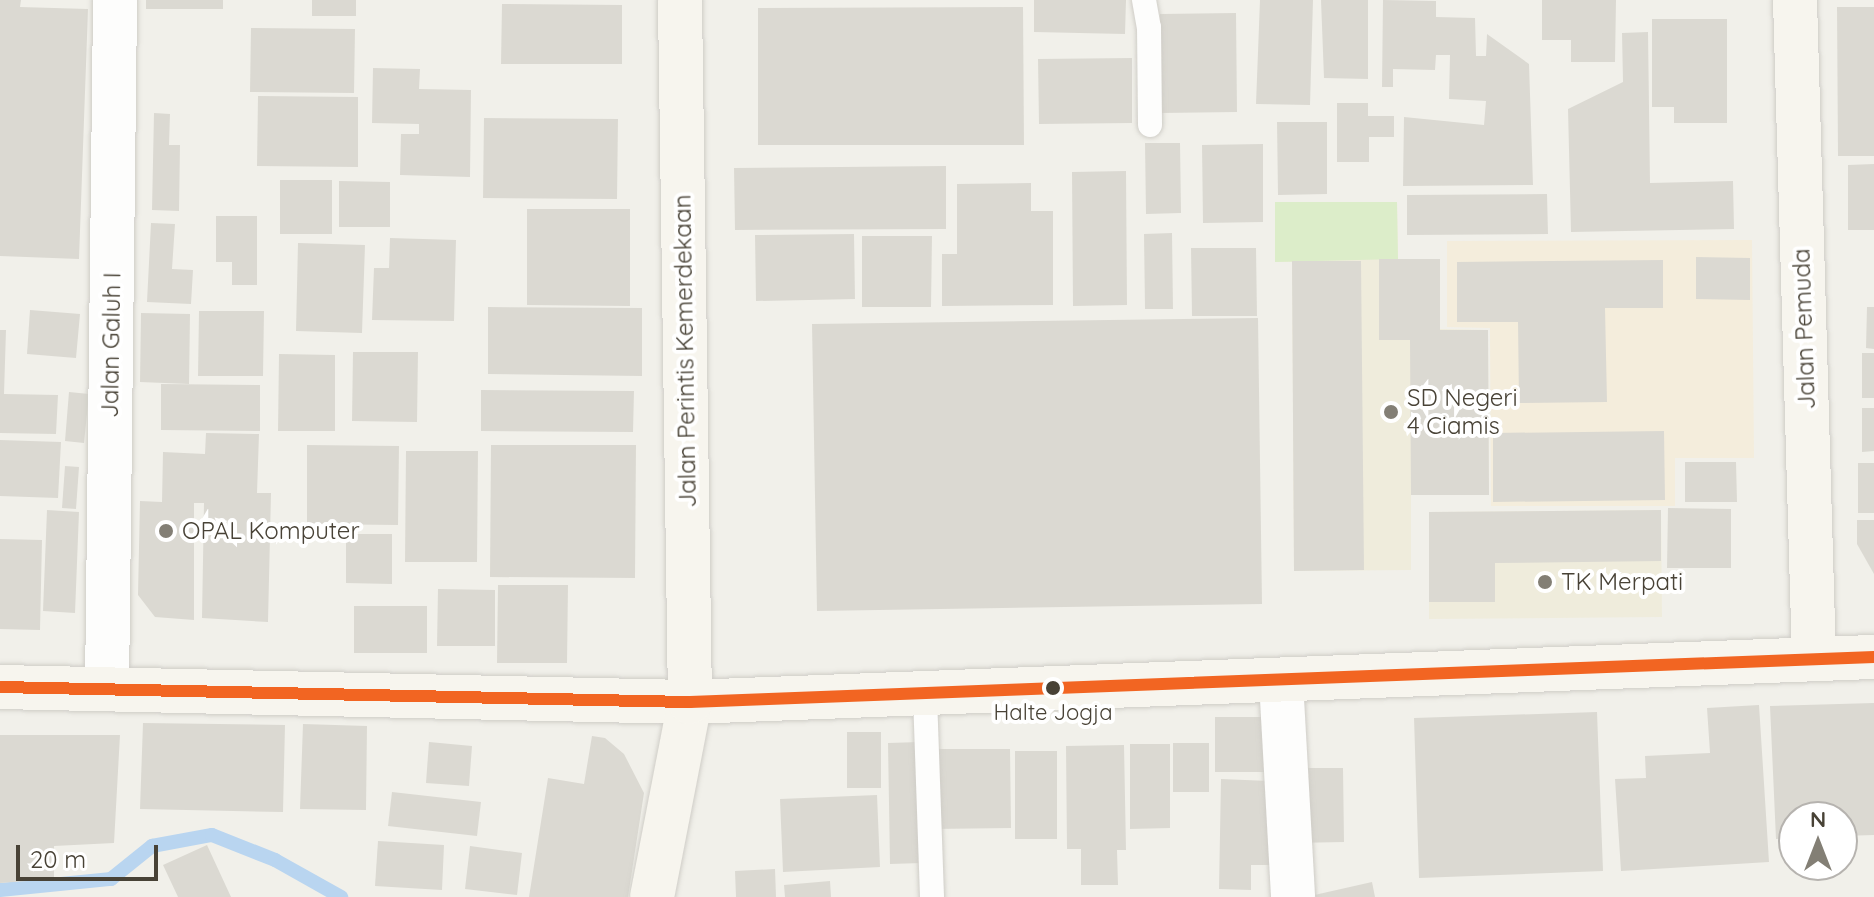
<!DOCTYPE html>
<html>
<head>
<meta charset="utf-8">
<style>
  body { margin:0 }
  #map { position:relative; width:1874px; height:897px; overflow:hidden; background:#f1f0ea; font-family:Quicksand,sans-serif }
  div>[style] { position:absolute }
  .commercial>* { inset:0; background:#f4eddc }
  .education>* { inset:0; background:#efecdc }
  .green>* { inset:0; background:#dcedc9 }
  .stream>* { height:14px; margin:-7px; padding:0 7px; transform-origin:7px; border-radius:7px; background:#b9d5f0 }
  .building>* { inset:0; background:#dbd9d2 }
  .roads { filter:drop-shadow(0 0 2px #cfcdc7) drop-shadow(0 0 2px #cfcdc7) }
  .lane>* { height:24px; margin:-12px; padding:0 12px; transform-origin:12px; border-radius:12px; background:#fdfdfc }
  .street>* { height:44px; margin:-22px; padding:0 22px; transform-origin:22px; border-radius:22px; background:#fdfdfc }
  .secondary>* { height:44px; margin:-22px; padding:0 22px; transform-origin:22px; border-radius:22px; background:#f7f5ee }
  .bus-1>* { height:12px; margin:-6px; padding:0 6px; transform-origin:6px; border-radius:6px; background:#f26522 }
  .dots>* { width:22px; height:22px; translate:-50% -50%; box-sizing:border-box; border:4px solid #fff; border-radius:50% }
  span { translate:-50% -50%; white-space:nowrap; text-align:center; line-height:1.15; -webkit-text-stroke:8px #fff; paint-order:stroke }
  .bus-label { font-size:22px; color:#484236 }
  .street-label { font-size:24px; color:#484236 }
  .poi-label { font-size:24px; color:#484236 }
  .left { translate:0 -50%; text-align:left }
  .north { position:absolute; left:1778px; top:801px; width:80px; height:80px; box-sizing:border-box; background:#fff; border:2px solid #b6b3af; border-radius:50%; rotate:0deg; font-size:22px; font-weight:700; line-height:32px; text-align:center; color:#484236 }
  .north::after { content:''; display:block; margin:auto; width:28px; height:36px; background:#837f75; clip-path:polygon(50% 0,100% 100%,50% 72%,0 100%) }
  .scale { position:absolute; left:16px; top:845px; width:142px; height:36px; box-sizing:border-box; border:4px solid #484236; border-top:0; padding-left:10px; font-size:24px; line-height:28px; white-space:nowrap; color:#484236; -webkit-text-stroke:6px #fff; paint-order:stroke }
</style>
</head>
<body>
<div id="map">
  <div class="commercial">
    <i style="clip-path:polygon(1752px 240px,1754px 458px,1675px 458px,1675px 506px,1491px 506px,1490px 328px,1447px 327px,1447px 241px)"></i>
  </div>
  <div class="education">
    <i style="clip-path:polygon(1275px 202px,1397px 202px,1398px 259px,1440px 259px,1440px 329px,1488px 330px,1489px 495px,1411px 495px,1411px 570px,1294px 571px,1292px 262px,1275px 262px)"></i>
    <i style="clip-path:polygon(1661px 510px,1662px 617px,1429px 619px,1429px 512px)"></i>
  </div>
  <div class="green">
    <i style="clip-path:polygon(1275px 202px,1397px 202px,1398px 259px,1275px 262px)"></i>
  </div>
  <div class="stream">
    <i style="left:0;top:890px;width:112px;rotate:-5.7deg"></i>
    <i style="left:111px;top:879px;width:53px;rotate:-38.8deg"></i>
    <i style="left:152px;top:846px;width:61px;rotate:-10.4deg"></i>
    <i style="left:212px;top:835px;width:68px;rotate:21.6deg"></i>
    <i style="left:275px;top:860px;width:76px;rotate:29.3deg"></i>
  </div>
  <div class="building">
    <i style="clip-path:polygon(0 0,21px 0,20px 7px,88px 9px,79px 259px,0 256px)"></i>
    <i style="clip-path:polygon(146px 0,223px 0,223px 9px,146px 9px)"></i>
    <i style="clip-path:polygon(312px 0,356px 0,356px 16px,312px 16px)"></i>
    <i style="clip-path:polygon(1034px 0,1126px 0,1125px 34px,1034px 32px)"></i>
    <i style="clip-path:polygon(1260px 0,1313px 0,1310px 105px,1256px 104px)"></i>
    <i style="clip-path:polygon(1321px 0,1368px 0,1368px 79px,1324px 78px)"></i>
    <i style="clip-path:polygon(1383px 0,1436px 1px,1436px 17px,1475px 18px,1476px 56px,1486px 56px,1487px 34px,1529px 64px,1533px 185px,1403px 186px,1404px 117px,1484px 125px,1486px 101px,1449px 99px,1450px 55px,1436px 55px,1435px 70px,1393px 69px,1393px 87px,1382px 87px)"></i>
    <i style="clip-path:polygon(1542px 0,1616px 0,1615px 62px,1571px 62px,1571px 40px,1542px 40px)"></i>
    <i style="clip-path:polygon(502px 4px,622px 5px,622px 64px,501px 64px)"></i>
    <i style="clip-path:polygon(1023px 7px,1024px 145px,758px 145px,758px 8px)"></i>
    <i style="clip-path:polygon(1837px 7px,1874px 7px,1874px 156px,1838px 156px)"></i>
    <i style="clip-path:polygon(1236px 13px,1237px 112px,1161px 113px,1160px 14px)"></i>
    <i style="clip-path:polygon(1652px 19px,1727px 19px,1727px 123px,1674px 123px,1674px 107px,1652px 107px)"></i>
    <i style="clip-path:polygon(251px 28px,355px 29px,354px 93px,250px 92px)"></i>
    <i style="clip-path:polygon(1648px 32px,1650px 183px,1733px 181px,1734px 229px,1571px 232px,1568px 109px,1623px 82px,1622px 33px)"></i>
    <i style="clip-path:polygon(1132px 58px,1132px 123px,1039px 124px,1038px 59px)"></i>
    <i style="clip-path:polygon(373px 68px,420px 69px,419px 89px,471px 90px,470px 177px,400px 175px,401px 134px,419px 134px,419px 124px,372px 123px)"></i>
    <i style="clip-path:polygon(258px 96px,358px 97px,358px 167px,257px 166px)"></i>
    <i style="clip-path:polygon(1337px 103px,1368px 103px,1368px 116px,1394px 116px,1394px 137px,1369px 137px,1369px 162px,1337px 162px)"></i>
    <i style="clip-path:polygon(154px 113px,170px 114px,169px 145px,180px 145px,179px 211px,152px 210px)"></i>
    <i style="clip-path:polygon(484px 118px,618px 119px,617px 199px,483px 198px)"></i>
    <i style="clip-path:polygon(1277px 122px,1327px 122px,1327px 194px,1278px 195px)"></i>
    <i style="clip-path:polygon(1145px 143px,1180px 143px,1181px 213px,1146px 214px)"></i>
    <i style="clip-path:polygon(1263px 144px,1263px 222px,1203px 223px,1202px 145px)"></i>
    <i style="clip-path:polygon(1874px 164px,1874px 230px,1848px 230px,1848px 165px)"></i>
    <i style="clip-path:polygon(946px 166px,946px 229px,735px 230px,734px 168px)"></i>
    <i style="clip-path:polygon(1126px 171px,1127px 305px,1073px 306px,1072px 172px)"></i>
    <i style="clip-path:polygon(280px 180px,332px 180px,332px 234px,280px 234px)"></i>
    <i style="clip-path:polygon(339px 181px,390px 182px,390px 227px,339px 227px)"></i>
    <i style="clip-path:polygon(1031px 183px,1031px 211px,1053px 211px,1053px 305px,942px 306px,942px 254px,957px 254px,957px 184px)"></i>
    <i style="clip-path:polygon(1547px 194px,1548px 234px,1407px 235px,1407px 195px)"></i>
    <i style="clip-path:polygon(527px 209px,630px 209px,630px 306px,527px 305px)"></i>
    <i style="clip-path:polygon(216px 216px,257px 216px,257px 285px,232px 285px,232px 262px,216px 262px)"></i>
    <i style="clip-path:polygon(151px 223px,175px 224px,172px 269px,193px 270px,191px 304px,147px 302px)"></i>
    <i style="clip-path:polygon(1172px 233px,1173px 309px,1145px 309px,1144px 234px)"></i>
    <i style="clip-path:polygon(854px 234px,855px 299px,756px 301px,755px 235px)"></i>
    <i style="clip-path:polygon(862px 236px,932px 236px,931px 307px,862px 307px)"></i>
    <i style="clip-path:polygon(390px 238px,456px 240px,454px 321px,372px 320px,374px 268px,389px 268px)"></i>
    <i style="clip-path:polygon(298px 243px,365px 245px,362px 333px,296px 331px)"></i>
    <i style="clip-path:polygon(1191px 248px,1256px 248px,1257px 316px,1192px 316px)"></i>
    <i style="clip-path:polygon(1696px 257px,1750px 258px,1750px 300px,1696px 299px)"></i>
    <i style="clip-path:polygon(1379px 259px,1440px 259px,1440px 330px,1488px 330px,1489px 495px,1411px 495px,1410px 340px,1379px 340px)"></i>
    <i style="clip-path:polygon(1663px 260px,1663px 308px,1605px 308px,1607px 402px,1519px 403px,1518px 322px,1457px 322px,1457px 262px)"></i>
    <i style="clip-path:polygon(1292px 261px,1361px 261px,1364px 570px,1294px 571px)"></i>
    <i style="clip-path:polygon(488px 307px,642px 308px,642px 376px,488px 374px)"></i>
    <i style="clip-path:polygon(1867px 307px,1874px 307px,1874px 349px,1866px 348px)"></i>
    <i style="clip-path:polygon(30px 310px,80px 314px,76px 358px,27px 354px)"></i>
    <i style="clip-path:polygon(199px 311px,264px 311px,263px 376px,198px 376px)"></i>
    <i style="clip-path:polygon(141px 313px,190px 314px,189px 384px,140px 382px)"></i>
    <i style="clip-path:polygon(1258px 318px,1262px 604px,817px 611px,812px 324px)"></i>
    <i style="clip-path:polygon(0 330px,6px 330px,4px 394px,58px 395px,56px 434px,0 433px)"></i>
    <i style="clip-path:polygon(353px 352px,418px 352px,417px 422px,352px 421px)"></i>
    <i style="clip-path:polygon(1862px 353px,1874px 353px,1874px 398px,1862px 398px)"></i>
    <i style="clip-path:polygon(279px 354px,335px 355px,335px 431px,278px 431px)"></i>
    <i style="clip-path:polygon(161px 384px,260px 385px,260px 431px,161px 430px)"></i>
    <i style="clip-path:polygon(481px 390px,634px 391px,633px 432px,481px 431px)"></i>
    <i style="clip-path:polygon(69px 392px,89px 394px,84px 443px,65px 441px)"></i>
    <i style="clip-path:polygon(1862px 408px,1874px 408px,1874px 451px,1862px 452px)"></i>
    <i style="clip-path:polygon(1664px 431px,1665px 500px,1493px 502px,1493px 433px)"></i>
    <i style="clip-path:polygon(206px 433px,259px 434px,257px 493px,271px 493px,268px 622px,202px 618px,204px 503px,194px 503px,194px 620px,155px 617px,138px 595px,140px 501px,162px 502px,163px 452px,205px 454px)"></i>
    <i style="clip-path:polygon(0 440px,61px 442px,58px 498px,0 496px)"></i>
    <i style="clip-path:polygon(307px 445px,399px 446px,398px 525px,307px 524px)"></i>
    <i style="clip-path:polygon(491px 445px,636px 445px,635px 578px,490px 577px)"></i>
    <i style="clip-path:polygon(406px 451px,478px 451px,477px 562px,405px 562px)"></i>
    <i style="clip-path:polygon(1685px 462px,1736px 462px,1737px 502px,1685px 502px)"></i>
    <i style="clip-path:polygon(1858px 463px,1874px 463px,1874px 513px,1858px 513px)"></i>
    <i style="clip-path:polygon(65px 466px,79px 467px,76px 509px,62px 508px)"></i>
    <i style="clip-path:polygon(1668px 508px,1731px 509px,1731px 568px,1667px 568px)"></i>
    <i style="clip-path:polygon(47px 510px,79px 512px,75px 613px,43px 611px)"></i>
    <i style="clip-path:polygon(1661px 510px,1661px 561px,1495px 563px,1495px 602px,1429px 602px,1429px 512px)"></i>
    <i style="clip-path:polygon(1857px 520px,1874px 520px,1874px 574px,1857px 544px)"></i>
    <i style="clip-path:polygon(346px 534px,392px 534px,392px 584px,346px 583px)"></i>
    <i style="clip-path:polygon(0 539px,42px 540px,40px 630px,0 629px)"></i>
    <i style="clip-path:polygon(498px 585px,568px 585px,567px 663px,497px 663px)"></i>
    <i style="clip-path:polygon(438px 589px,495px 590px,495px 646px,437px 646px)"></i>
    <i style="clip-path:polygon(354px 606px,427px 606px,427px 653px,354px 653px)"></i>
    <i style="clip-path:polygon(1874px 703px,1874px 835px,1842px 836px,1842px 817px,1794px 817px,1794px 838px,1776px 839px,1770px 706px)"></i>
    <i style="clip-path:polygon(1759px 705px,1769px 862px,1621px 871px,1615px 779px,1646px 778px,1645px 756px,1710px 753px,1707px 708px)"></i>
    <i style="clip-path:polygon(1597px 712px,1603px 871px,1419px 878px,1414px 718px)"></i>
    <i style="clip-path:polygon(1215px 717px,1276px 717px,1276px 772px,1215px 772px)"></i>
    <i style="clip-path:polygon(143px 723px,285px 725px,283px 812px,140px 809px)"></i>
    <i style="clip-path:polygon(303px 724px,367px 726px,366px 810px,300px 809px)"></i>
    <i style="clip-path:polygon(847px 732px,881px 732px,881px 788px,847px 788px)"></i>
    <i style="clip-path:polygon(0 735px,120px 735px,114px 843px,54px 846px,54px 879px,0 883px)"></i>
    <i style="clip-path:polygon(592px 736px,605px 738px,624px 754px,644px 793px,628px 897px,529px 897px,548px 778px,584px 784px)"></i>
    <i style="clip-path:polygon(429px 742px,472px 746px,469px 786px,426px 783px)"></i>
    <i style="clip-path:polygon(920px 742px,922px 863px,890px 864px,888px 743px)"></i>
    <i style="clip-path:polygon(1173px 743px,1209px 743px,1209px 792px,1173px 792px)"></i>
    <i style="clip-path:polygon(1130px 744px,1170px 744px,1170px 828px,1130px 829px)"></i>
    <i style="clip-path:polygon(1124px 745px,1126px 850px,1117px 850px,1118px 885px,1081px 885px,1081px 849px,1067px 849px,1066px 746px)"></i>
    <i style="clip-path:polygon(931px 749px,1010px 749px,1011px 828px,932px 829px)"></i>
    <i style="clip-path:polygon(1015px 751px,1057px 751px,1057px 839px,1015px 839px)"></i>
    <i style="clip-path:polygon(1308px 768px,1343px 768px,1344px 842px,1293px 843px,1308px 805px)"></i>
    <i style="clip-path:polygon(1221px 779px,1269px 781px,1282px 865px,1251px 865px,1251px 890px,1219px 889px)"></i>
    <i style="clip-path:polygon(392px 792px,481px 802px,477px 836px,388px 826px)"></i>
    <i style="clip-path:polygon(877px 795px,880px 867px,783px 872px,780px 799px)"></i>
    <i style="clip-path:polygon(378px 841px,444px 845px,442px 890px,375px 886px)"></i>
    <i style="clip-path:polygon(207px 845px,231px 897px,178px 897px,163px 865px)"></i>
    <i style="clip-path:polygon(470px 846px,522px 853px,517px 895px,465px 889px)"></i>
    <i style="clip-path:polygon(775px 869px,776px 897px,736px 897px,735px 871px)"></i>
    <i style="clip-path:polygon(830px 881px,831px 897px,785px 897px,784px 885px)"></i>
    <i style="clip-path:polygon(1372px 882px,1375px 897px,1310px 897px,1310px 896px)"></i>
  </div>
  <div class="roads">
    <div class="lane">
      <i style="left:1144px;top:0;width:27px;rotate:80deg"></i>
      <i style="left:1149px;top:27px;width:98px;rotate:89.4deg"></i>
      <i style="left:925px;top:696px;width:201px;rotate:88deg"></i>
    </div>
    <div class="street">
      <i style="left:1281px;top:681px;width:216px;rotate:86.8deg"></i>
      <i style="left:107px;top:689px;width:689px;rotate:-89.33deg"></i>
    </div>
    <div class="secondary">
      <i style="left:1795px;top:0;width:658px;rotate:88.35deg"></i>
      <i style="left:0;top:687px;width:690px;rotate:1.25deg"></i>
      <i style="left:690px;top:702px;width:1185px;rotate:-2.18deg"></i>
      <i style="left:652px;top:897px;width:199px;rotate:-79deg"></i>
      <i style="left:690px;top:702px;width:702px;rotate:-90.82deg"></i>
    </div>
  </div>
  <div class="bus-1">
    <i style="left:0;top:687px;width:690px;rotate:1.25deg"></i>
    <i style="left:690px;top:702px;width:1185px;rotate:-2.18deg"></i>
  </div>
  <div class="dots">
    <i style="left:1391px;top:412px;background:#837f75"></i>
    <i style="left:166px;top:531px;background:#837f75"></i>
    <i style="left:1545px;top:582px;background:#837f75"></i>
    <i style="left:1053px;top:688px;background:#484236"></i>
  </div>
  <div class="bus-label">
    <span style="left:1053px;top:713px">Halte Jogja</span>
  </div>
  <div class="street-label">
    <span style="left:1804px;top:329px;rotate:-92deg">Jalan Pemuda</span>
    <span style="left:111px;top:345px;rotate:-89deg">Jalan Galuh I</span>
    <span style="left:685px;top:351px;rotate:-91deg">Jalan Perintis Kemerdekaan</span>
  </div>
  <div class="poi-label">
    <span class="left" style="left:1407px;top:412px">SD Negeri<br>4 Ciamis</span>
    <span class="left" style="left:182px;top:531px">OPAL Komputer</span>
    <span class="left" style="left:1561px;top:582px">TK Merpati</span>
  </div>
  <div class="north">N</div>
  <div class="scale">20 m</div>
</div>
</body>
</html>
